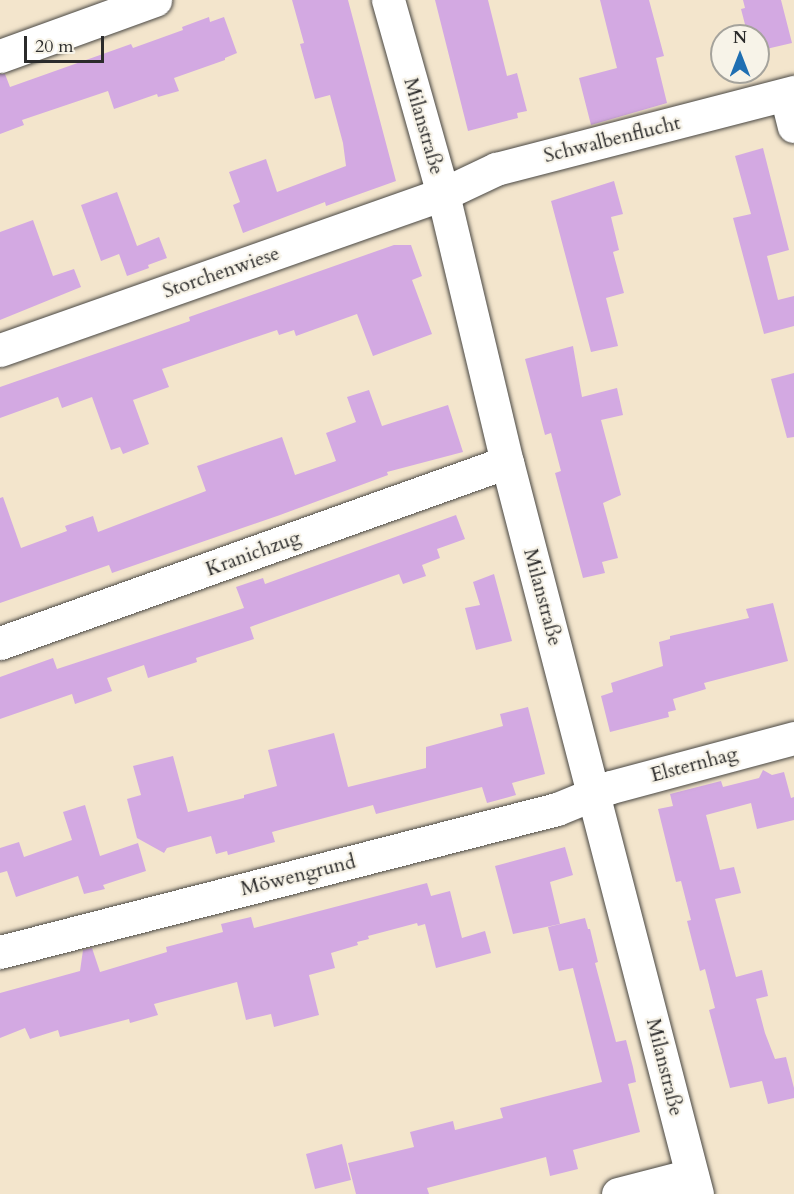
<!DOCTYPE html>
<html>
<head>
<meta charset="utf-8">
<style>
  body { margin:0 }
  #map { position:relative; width:794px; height:1194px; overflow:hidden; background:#f3e5cc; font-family:Cardo,serif }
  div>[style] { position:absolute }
  .building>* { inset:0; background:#d3a9e2 }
  .roads { filter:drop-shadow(0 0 2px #494743) drop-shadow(0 0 2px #494743) }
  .minor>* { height:33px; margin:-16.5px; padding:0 16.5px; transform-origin:16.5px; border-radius:16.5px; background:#fff }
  span { translate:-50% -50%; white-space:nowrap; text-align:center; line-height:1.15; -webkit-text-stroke:4.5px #f7f3e8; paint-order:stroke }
  .street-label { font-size:20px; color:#2b2b2b }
  .north { position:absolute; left:710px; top:24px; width:60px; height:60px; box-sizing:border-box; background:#f7f3e8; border:2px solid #a5a39c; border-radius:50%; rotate:0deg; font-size:16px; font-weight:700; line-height:24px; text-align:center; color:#2b2b2b }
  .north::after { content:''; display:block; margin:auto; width:21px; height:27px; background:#1f6fb2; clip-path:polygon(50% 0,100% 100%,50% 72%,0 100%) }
  .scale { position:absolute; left:24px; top:36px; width:80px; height:27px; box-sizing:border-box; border:3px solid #2b2b2b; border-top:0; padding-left:8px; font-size:18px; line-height:21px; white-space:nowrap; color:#2b2b2b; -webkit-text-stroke:4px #f7f3e8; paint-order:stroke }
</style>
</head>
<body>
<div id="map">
  <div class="building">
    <i style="clip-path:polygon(292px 0,348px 0,396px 181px,326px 206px,325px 202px,243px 233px,233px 205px,240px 202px,229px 172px,266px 159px,277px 192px,346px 166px,343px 143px,330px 95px,315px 99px,300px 44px,304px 43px)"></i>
    <i style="clip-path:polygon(435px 0,488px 0,507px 76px,517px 73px,527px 111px,517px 113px,518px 118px,468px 131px)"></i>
    <i style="clip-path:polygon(600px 0,649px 0,664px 56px,656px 58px,667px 103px,591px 125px,579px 78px,617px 68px)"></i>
    <i style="clip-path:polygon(743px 0,781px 0,792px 43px,758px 51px,758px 36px,748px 36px,741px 9px,745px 8px)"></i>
    <i style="clip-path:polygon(209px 17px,210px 22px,224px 17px,237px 53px,225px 58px,225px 60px,174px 78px,179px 91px,158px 97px,157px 94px,114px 109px,108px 91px,22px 120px,24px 125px,0 134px,0 74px,5px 74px,10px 87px,131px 44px,133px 48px,183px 30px,182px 27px)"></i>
    <i style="clip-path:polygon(763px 148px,789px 250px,767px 256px,778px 300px,794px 296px,794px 326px,764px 334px,733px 218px,751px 214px,735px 156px)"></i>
    <i style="clip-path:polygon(614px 181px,623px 214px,611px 217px,619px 250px,613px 252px,624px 293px,606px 298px,618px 346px,591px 352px,551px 201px)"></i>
    <i style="clip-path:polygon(117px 192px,137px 246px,159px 237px,167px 258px,148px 265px,149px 268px,127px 276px,119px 254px,101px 261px,81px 205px)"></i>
    <i style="clip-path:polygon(33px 220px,53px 276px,74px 269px,81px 287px,0 320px,0 232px)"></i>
    <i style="clip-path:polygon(394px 245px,411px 245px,422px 276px,412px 280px,432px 334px,373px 356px,357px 314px,296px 336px,294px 330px,279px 335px,277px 330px,162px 369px,169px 387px,133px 400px,149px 444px,123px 454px,120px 447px,111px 450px,92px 397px,62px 408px,58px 397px,0 418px,0 387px,190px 321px,189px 317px)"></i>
    <i style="clip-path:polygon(573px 346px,582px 397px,617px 388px,623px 415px,601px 420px,621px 495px,603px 503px,618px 558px,602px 562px,605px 573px,583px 578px,555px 473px,561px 471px,551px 433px,545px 435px,525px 359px)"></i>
    <i style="clip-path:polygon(794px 373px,794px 437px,787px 438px,771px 379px)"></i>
    <i style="clip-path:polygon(369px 390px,382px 426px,448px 405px,463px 452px,387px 472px,388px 475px,280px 515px,112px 573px,109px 565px,0 603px,0 498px,3px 497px,21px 548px,67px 531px,65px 526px,93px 516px,98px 532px,206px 491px,197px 466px,282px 437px,295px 475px,336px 461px,326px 433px,356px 422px,347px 397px)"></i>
    <i style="clip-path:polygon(456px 515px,465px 539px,437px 549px,440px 558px,422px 565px,426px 576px,403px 584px,399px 574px,250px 627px,254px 639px,196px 658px,197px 662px,148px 678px,144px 665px,107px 678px,112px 691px,75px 704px,72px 694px,0 719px,0 677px,53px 658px,57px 669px,244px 608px,236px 587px,263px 578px,265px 584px)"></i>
    <i style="clip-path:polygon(494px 574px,512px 641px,476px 650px,465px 608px,480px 605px,473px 582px)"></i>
    <i style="clip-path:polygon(773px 603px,788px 661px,704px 683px,706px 689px,673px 699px,676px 710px,668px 712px,669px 717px,610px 732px,601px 696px,613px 692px,611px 683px,663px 666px,659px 642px,670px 639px,670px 636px,749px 618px,746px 609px)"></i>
    <i style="clip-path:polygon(528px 707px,545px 774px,512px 783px,516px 795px,487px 803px,482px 787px,376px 814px,373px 805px,272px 832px,275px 842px,228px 855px,227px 851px,216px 854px,211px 836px,167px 848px,164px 853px,137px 838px,127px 799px,141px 795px,133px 766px,173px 756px,188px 812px,244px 798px,244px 795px,277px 786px,268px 750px,334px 733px,348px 787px,426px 768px,426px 747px,503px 726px,500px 714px)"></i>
    <i style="clip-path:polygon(763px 770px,772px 775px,784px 772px,791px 798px,794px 797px,794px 820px,757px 829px,751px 803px,706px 815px,720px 870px,734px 867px,741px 893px,715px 899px,736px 977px,762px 970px,768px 996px,756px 999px,765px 1033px,775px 1059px,786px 1057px,794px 1088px,794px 1098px,768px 1104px,762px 1081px,730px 1088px,709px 1010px,715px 1008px,705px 969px,700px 971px,687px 921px,691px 920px,681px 881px,676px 882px,658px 809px,673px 806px,670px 794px,721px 781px,723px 787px,759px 778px)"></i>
    <i style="clip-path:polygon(85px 805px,100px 856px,138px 843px,146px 871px,103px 885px,105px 889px,84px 894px,78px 876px,16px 897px,7px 871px,0 873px,0 848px,19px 842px,24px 857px,72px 840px,63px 812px)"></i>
    <i style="clip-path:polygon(565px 847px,573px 875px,550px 882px,560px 924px,513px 934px,495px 866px)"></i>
    <i style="clip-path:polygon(427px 883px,431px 896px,450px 891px,462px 938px,485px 931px,491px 953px,436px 968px,425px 924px,418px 926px,417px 923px,368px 936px,369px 939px,357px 942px,358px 945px,331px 953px,335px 968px,309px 975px,319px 1015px,274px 1027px,271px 1014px,246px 1020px,237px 982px,154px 1004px,158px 1015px,130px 1023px,129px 1019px,60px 1037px,58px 1030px,30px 1039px,25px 1028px,0 1038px,0 993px,80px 971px,83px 950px,92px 948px,100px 972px,167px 952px,166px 947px,223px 932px,221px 924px,251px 917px,254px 928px)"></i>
    <i style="clip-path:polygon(585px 918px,588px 929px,590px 929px,598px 962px,595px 963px,616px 1042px,626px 1040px,633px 1067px,636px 1082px,628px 1084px,640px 1132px,573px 1150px,578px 1169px,550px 1176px,546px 1157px,427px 1188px,429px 1194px,356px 1194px,348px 1163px,414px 1147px,410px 1132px,453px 1121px,455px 1130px,503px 1118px,500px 1108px,602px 1082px,573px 968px,559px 971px,548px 927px)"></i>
    <i style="clip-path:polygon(342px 1144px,351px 1180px,315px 1189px,306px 1154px)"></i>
  </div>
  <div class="roads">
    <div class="minor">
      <i style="left:388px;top:0;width:202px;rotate:74.2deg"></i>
      <i style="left:443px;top:194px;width:276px;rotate:76.6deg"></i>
      <i style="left:507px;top:462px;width:756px;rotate:75.45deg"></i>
      <i style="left:0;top:56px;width:165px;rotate:-19.9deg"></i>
      <i style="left:786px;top:95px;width:32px;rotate:76deg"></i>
      <i style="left:0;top:350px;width:470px;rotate:-19.4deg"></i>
      <i style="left:443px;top:194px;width:59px;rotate:-25.3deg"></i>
      <i style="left:496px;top:169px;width:308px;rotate:-14.5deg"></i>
      <i style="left:0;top:643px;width:538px;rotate:-19.65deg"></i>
      <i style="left:0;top:952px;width:575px;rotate:-14.4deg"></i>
      <i style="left:557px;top:809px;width:58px;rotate:-22.2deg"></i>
      <i style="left:611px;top:787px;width:189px;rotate:-15deg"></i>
      <i style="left:618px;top:1194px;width:76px;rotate:-14.4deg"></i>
    </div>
  </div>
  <div class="street-label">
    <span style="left:424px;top:126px;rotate:74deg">Milanstraße</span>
    <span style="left:612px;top:139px;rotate:-14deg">Schwalbenflucht</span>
    <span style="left:221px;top:272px;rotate:-19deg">Storchenwiese</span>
    <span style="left:253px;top:553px;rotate:-20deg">Kranichzug</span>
    <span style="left:543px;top:597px;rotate:75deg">Milanstraße</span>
    <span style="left:694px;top:764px;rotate:-15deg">Elsternhag</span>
    <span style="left:298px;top:875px;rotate:-14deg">Möwengrund</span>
    <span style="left:665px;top:1067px;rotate:76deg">Milanstraße</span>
  </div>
  <div class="north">N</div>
  <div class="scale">20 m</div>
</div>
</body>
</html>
